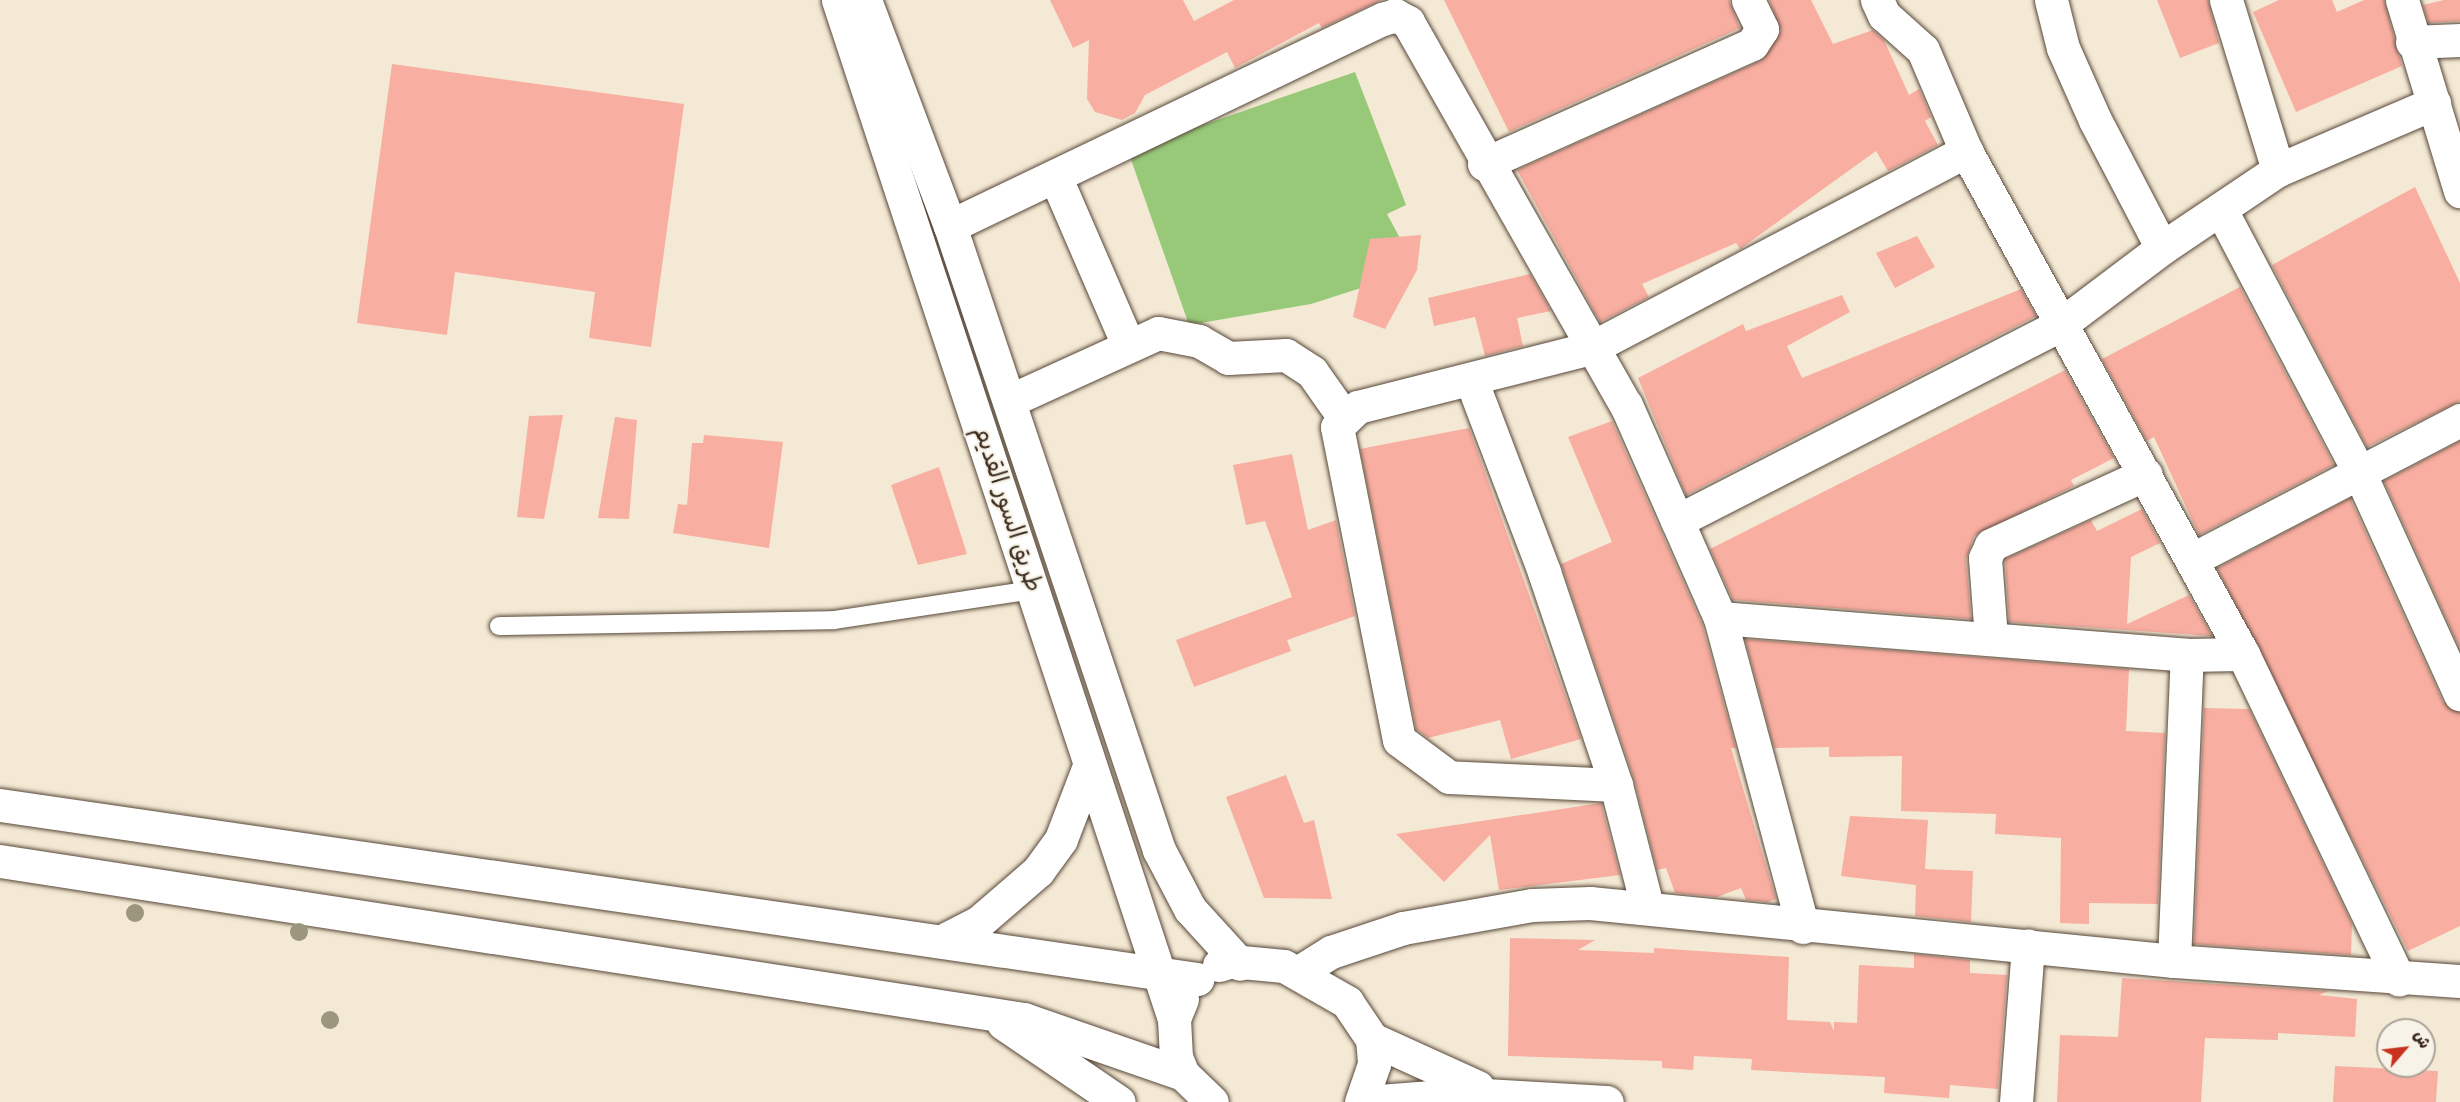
<!DOCTYPE html>
<html>
<head>
<meta charset="utf-8">
<style>
  body { margin:0 }
  #map { position:relative; width:2460px; height:1102px; overflow:hidden; background:#f4e9d4; font-family:Dekko,"Playpen Sans Arabic",sans-serif }
  div>[style] { position:absolute }
  .green>* { inset:0; background:#98c979 }
  .building>* { inset:0; background:#f8aea1 }
  .roads { filter:drop-shadow(0 0 2px #574739) drop-shadow(0 0 2px #574739) }
  .lane>* { height:18px; margin:-9px; padding:0 9px; transform-origin:9px; border-radius:9px; background:#fff }
  .street>* { height:33px; margin:-16.5px; padding:0 16.5px; transform-origin:16.5px; border-radius:16.5px; background:#fff }
  .secondary>* { height:33px; margin:-16.5px; padding:0 16.5px; transform-origin:16.5px; border-radius:16.5px; background:#fff }
  .trees>* { width:18px; height:18px; margin:-9px; border-radius:50%; background:#9b967d }
  span { translate:-50% -50%; white-space:nowrap; text-align:center; line-height:1.15; -webkit-text-stroke:4.5px #f7f3e8; paint-order:stroke }
  .street-label { font-size:24px; color:#3b2a1e }
  .north { position:absolute; left:2376px; top:1018px; width:60px; height:60px; box-sizing:border-box; background:#f7f3e8; border:2px solid #aca397; border-radius:50%; rotate:62deg; font-size:16px; font-weight:700; line-height:24px; text-align:center; color:#3b2a1e }
  .north::after { content:''; display:block; margin:auto; width:21px; height:27px; background:#c8321e; clip-path:polygon(50% 0,100% 100%,50% 72%,0 100%) }
</style>
</head>
<body>
<div id="map">
  <div class="green">
    <i style="clip-path:polygon(1355px 72px,1406px 205px,1387px 214px,1417px 270px,1311px 304px,1189px 325px,1128px 151px)"></i>
  </div>
  <div class="building">
    <i style="clip-path:polygon(1050px 0,1183px 0,1194px 21px,1234px 0,1381px 0,1322px 28px,1319px 23px,1235px 68px,1227px 52px,1145px 95px,1135px 113px,1122px 120px,1095px 112px,1087px 99px,1089px 40px,1073px 48px)"></i>
    <i style="clip-path:polygon(1444px 0,1729px 0,1740px 28px,1509px 132px)"></i>
    <i style="clip-path:polygon(1769px 0,1811px 0,1833px 44px,1873px 30px,1884px 40px,1909px 95px,1919px 89px,1931px 117px,1925px 121px,1938px 145px,1888px 171px,1876px 151px,1740px 249px,1736px 243px,1642px 284px,1649px 297px,1600px 322px,1517px 170px,1760px 61px,1781px 31px)"></i>
    <i style="clip-path:polygon(2157px 0,2208px 0,2219px 43px,2180px 58px)"></i>
    <i style="clip-path:polygon(2279px 0,2332px 0,2337px 12px,2364px 0,2384px 0,2402px 66px,2296px 112px,2253px 12px)"></i>
    <i style="clip-path:polygon(2444px 0,2460px 0,2460px 21px,2428px 23px,2423px 5px)"></i>
    <i style="clip-path:polygon(392px 64px,684px 104px,651px 347px,589px 338px,595px 292px,455px 272px,447px 335px,357px 323px)"></i>
    <i style="clip-path:polygon(2415px 187px,2460px 283px,2460px 401px,2367px 447px,2272px 265px)"></i>
    <i style="clip-path:polygon(1421px 235px,1417px 270px,1385px 329px,1353px 317px,1370px 239px)"></i>
    <i style="clip-path:polygon(1917px 236px,1935px 267px,1895px 288px,1876px 253px)"></i>
    <i style="clip-path:polygon(1530px 274px,1551px 311px,1517px 318px,1523px 346px,1485px 356px,1475px 317px,1434px 326px,1428px 298px)"></i>
    <i style="clip-path:polygon(2240px 287px,2334px 465px,2199px 535px,2154px 437px,2147px 441px,2102px 359px)"></i>
    <i style="clip-path:polygon(2021px 289px,2036px 316px,1686px 495px,1638px 378px,1743px 324px,1746px 331px,1842px 295px,1850px 312px,1787px 346px,1802px 378px)"></i>
    <i style="clip-path:polygon(2065px 370px,2114px 458px,2071px 480px,2074px 486px,1974px 536px,1966px 559px,1971px 619px,1733px 600px,1710px 549px)"></i>
    <i style="clip-path:polygon(563px 415px,544px 519px,517px 517px,529px 416px)"></i>
    <i style="clip-path:polygon(615px 417px,637px 420px,629px 519px,598px 518px)"></i>
    <i style="clip-path:polygon(1612px 421px,1702px 624px,1736px 748px,1731px 748px,1776px 899px,1768px 902px,1746px 900px,1741px 888px,1717px 897px,1675px 893px,1666px 868px,1657px 870px,1634px 779px,1561px 564px,1612px 542px,1568px 437px)"></i>
    <i style="clip-path:polygon(1469px 428px,1581px 739px,1511px 759px,1500px 720px,1428px 738px,1416px 729px,1360px 449px)"></i>
    <i style="clip-path:polygon(704px 435px,783px 442px,769px 548px,673px 533px,678px 504px,687px 505px,692px 443px,703px 443px)"></i>
    <i style="clip-path:polygon(2460px 441px,2460px 649px,2384px 481px)"></i>
    <i style="clip-path:polygon(1292px 454px,1308px 530px,1336px 520px,1355px 616px,1287px 640px,1291px 651px,1194px 687px,1176px 640px,1292px 597px,1265px 521px,1246px 525px,1233px 465px)"></i>
    <i style="clip-path:polygon(939px 467px,967px 554px,918px 565px,891px 485px)"></i>
    <i style="clip-path:polygon(2350px 498px,2443px 702px,2460px 712px,2460px 926px,2408px 951px,2217px 568px)"></i>
    <i style="clip-path:polygon(2142px 509px,2160px 543px,2131px 557px,2127px 624px,2189px 595px,2212px 636px,2009px 622px,2005px 559px,2091px 520px,2097px 531px)"></i>
    <i style="clip-path:polygon(1745px 639px,2129px 669px,2126px 731px,2165px 733px,2158px 904px,2089px 903px,2089px 924px,2060px 923px,2061px 838px,1995px 834px,1996px 814px,1901px 811px,1902px 756px,1829px 757px,1829px 747px,1774px 748px)"></i>
    <i style="clip-path:polygon(2204px 708px,2249px 709px,2352px 924px,2351px 955px,2194px 944px)"></i>
    <i style="clip-path:polygon(1286px 775px,1304px 823px,1314px 820px,1332px 899px,1264px 898px,1226px 797px)"></i>
    <i style="clip-path:polygon(1601px 803px,1620px 875px,1499px 890px,1490px 835px,1444px 882px,1396px 834px)"></i>
    <i style="clip-path:polygon(1850px 816px,1928px 820px,1925px 869px,1973px 871px,1971px 922px,1915px 916px,1916px 885px,1841px 876px)"></i>
    <i style="clip-path:polygon(1510px 938px,1595px 940px,1578px 950px,1654px 953px,1654px 948px,1789px 957px,1787px 1020px,1830px 1022px,1834px 1031px,1834px 1022px,1857px 1023px,1859px 965px,1914px 968px,1914px 954px,1970px 960px,1970px 973px,2007px 975px,1998px 1089px,1950px 1085px,1949px 1098px,1884px 1093px,1885px 1077px,1751px 1070px,1752px 1059px,1694px 1056px,1693px 1070px,1662px 1068px,1662px 1061px,1508px 1056px)"></i>
    <i style="clip-path:polygon(2122px 978px,2328px 991px,2319px 995px,2357px 999px,2355px 1037px,2278px 1033px,2278px 1040px,2205px 1038px,2201px 1102px,2057px 1102px,2060px 1035px,2118px 1037px)"></i>
    <i style="clip-path:polygon(2335px 1066px,2438px 1071px,2436px 1102px,2333px 1102px)"></i>
  </div>
  <div class="roads">
    <div class="lane">
      <i style="left:499px;top:626px;width:335px;rotate:-1deg"></i>
      <i style="left:834px;top:620px;width:200px;rotate:-8.6deg"></i>
    </div>
    <div class="street">
      <i style="left:1877px;top:0;width:17px;rotate:65deg"></i>
      <i style="left:1884px;top:15px;width:52px;rotate:41.9deg"></i>
      <i style="left:1923px;top:50px;width:110px;rotate:66.9deg"></i>
      <i style="left:1966px;top:151px;width:574px;rotate:61.16deg"></i>
      <i style="left:2243px;top:654px;width:361px;rotate:64.4deg"></i>
      <i style="left:2051px;top:0;width:49px;rotate:76deg"></i>
      <i style="left:2063px;top:48px;width:79px;rotate:66deg"></i>
      <i style="left:2095px;top:120px;width:144px;rotate:62.4deg"></i>
      <i style="left:2162px;top:248px;width:140px;rotate:-33.9deg"></i>
      <i style="left:2226px;top:0;width:178px;rotate:73deg"></i>
      <i style="left:2278px;top:170px;width:170px;rotate:-23.2deg"></i>
      <i style="left:2402px;top:0;width:200px;rotate:73.1deg"></i>
      <i style="left:2412px;top:42px;width:48px;rotate:-2.4deg"></i>
      <i style="left:1484px;top:164px;width:294px;rotate:-24.1deg"></i>
      <i style="left:1752px;top:44px;width:18px;rotate:-56deg"></i>
      <i style="left:1762px;top:29px;width:32px;rotate:-116deg"></i>
      <i style="left:1055px;top:176px;width:181px;rotate:66.6deg"></i>
      <i style="left:2221px;top:210px;width:298px;rotate:62.2deg"></i>
      <i style="left:2360px;top:474px;width:242px;rotate:65.6deg"></i>
      <i style="left:950px;top:226px;width:480px;rotate:-25.6deg"></i>
      <i style="left:1383px;top:19px;width:13px;rotate:-18deg"></i>
      <i style="left:1395px;top:15px;width:15px;rotate:28deg"></i>
      <i style="left:1408px;top:22px;width:441px;rotate:60.4deg"></i>
      <i style="left:1626px;top:405px;width:233px;rotate:66.2deg"></i>
      <i style="left:1720px;top:618px;width:320px;rotate:75deg"></i>
      <i style="left:1472px;top:382px;width:203px;rotate:69.2deg"></i>
      <i style="left:1544px;top:572px;width:225px;rotate:71.3deg"></i>
      <i style="left:1616px;top:785px;width:125px;rotate:75.6deg"></i>
      <i style="left:1009px;top:401px;width:164px;rotate:-24.5deg"></i>
      <i style="left:1158px;top:333px;width:42px;rotate:11deg"></i>
      <i style="left:1199px;top:341px;width:34px;rotate:30deg"></i>
      <i style="left:1228px;top:358px;width:58px;rotate:-3deg"></i>
      <i style="left:1286px;top:355px;width:31px;rotate:33deg"></i>
      <i style="left:1312px;top:372px;width:54px;rotate:54.8deg"></i>
      <i style="left:1677px;top:521px;width:430px;rotate:-27.1deg"></i>
      <i style="left:2060px;top:325px;width:128px;rotate:-37deg"></i>
      <i style="left:2193px;top:559px;width:301px;rotate:-27.5deg"></i>
      <i style="left:1720px;top:618px;width:468px;rotate:4.5deg"></i>
      <i style="left:2187px;top:655px;width:56px;rotate:-1deg"></i>
      <i style="left:1991px;top:638px;width:80px;rotate:-94.3deg"></i>
      <i style="left:1985px;top:558px;width:14px;rotate:-65deg"></i>
      <i style="left:1991px;top:545px;width:170px;rotate:-24.6deg"></i>
      <i style="left:1616px;top:785px;width:167px;rotate:-177.3deg"></i>
      <i style="left:1449px;top:777px;width:62px;rotate:-143.5deg"></i>
      <i style="left:1399px;top:740px;width:319px;rotate:-101.2deg"></i>
      <i style="left:1337px;top:427px;width:29px;rotate:-44deg"></i>
      <i style="left:1358px;top:407px;width:240px;rotate:-14.2deg"></i>
      <i style="left:1591px;top:348px;width:424px;rotate:-27.7deg"></i>
      <i style="left:2174px;top:961px;width:306px;rotate:-87.6deg"></i>
      <i style="left:1299px;top:972px;width:38px;rotate:-32deg"></i>
      <i style="left:1331px;top:952px;width:76px;rotate:-18.4deg"></i>
      <i style="left:1403px;top:928px;width:131px;rotate:-10.1deg"></i>
      <i style="left:1532px;top:905px;width:58px;rotate:-2deg"></i>
      <i style="left:1590px;top:903px;width:587px;rotate:5.67deg"></i>
      <i style="left:2174px;top:961px;width:287px;rotate:4deg"></i>
      <i style="left:2016px;top:1102px;width:157px;rotate:-85.6deg"></i>
    </div>
    <div class="secondary">
      <i style="left:838px;top:0;width:1073px;rotate:71.75deg"></i>
      <i style="left:865px;top:0;width:241px;rotate:69.4deg"></i>
      <i style="left:950px;top:226px;width:658px;rotate:71.48deg"></i>
      <i style="left:1159px;top:850px;width:67px;rotate:62.3deg"></i>
      <i style="left:1190px;top:909px;width:74px;rotate:47.7deg"></i>
      <i style="left:0;top:805px;width:1210px;rotate:8.27deg"></i>
      <i style="left:0;top:861px;width:1036px;rotate:8.77deg"></i>
      <i style="left:1024px;top:1019px;width:168px;rotate:19.1deg"></i>
      <i style="left:944px;top:940px;width:39px;rotate:-27deg"></i>
      <i style="left:979px;top:922px;width:78px;rotate:-40.8deg"></i>
      <i style="left:1038px;top:871px;width:39px;rotate:-54deg"></i>
      <i style="left:1061px;top:839px;width:78px;rotate:-69deg"></i>
      <i style="left:1219px;top:965px;width:13px;rotate:-18deg"></i>
      <i style="left:1231px;top:961px;width:53px;rotate:5.4deg"></i>
      <i style="left:1284px;top:966px;width:73px;rotate:29.7deg"></i>
      <i style="left:1347px;top:1002px;width:45px;rotate:56deg"></i>
      <i style="left:1372px;top:1039px;width:25px;rotate:85deg"></i>
      <i style="left:1374px;top:1064px;width:40px;rotate:108.9deg"></i>
      <i style="left:1182px;top:999px;width:22px;rotate:112deg"></i>
      <i style="left:1174px;top:1019px;width:38px;rotate:87deg"></i>
      <i style="left:1176px;top:1057px;width:18px;rotate:68deg"></i>
      <i style="left:1183px;top:1074px;width:40px;rotate:44deg"></i>
      <i style="left:1003px;top:1023px;width:140px;rotate:34.3deg"></i>
      <i style="left:1372px;top:1039px;width:116px;rotate:24.4deg"></i>
      <i style="left:1366px;top:1102px;width:101px;rotate:-4.5deg"></i>
      <i style="left:1467px;top:1094px;width:140px;rotate:3.3deg"></i>
    </div>
  </div>
  <div class="trees">
    <i style="left:135px;top:913px"></i>
    <i style="left:299px;top:932px"></i>
    <i style="left:330px;top:1020px"></i>
  </div>
  <div class="street-label">
    <span style="left:1005px;top:510px;rotate:72deg">طريق السور القديم</span>
  </div>
  <div class="north">ش</div>
</div>
</body>
</html>
